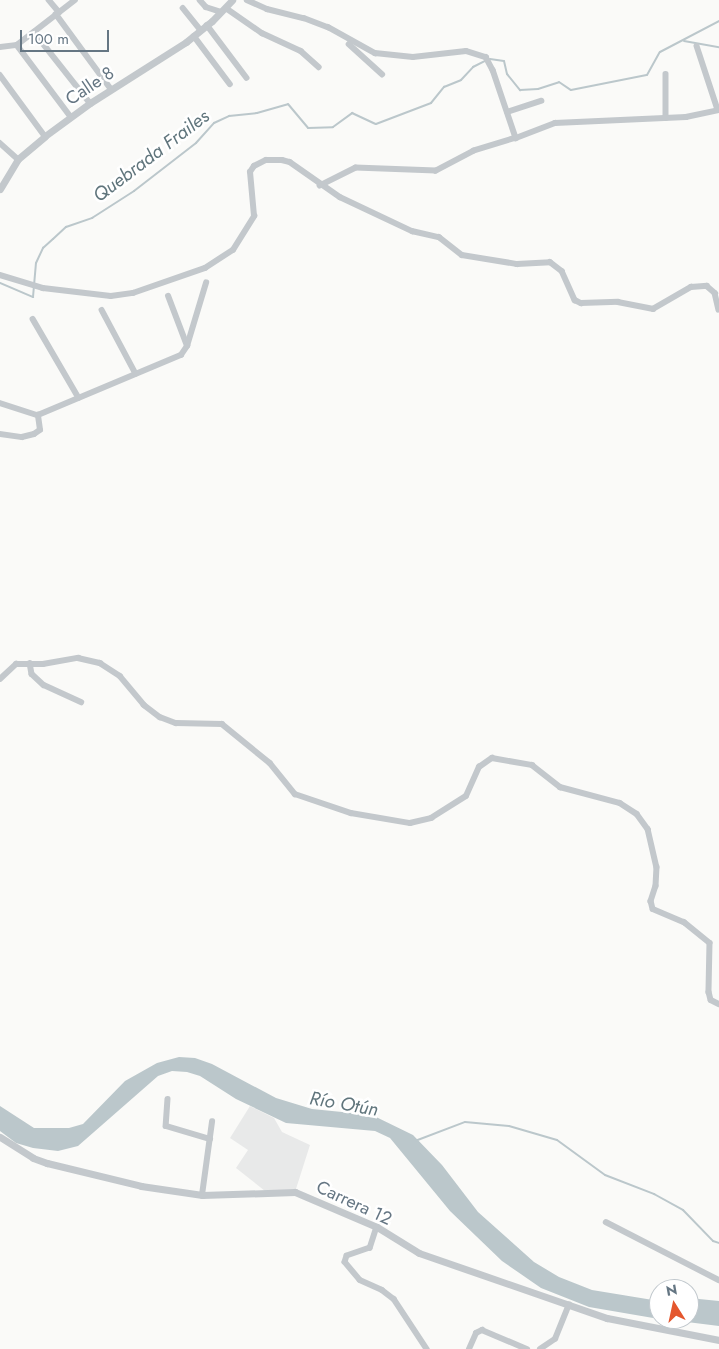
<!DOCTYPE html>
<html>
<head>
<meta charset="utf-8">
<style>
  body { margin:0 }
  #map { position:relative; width:719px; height:1349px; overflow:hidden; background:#fafaf8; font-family:Jost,sans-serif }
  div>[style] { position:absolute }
  .built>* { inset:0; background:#e8e9e9 }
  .water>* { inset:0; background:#bbc7cb }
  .stream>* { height:2px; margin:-1px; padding:0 1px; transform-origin:1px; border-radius:1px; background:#bbc7cb }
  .minor>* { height:5.5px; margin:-2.75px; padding:0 2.75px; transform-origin:2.75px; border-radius:2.75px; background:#c3c8cc }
  .tertiary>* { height:7px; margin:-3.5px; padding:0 3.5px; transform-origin:3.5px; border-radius:3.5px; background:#c3c8cc }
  span { translate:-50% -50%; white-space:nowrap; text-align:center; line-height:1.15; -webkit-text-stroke:5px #fff; paint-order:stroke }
  .street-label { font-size:18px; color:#657683 }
  .water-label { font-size:19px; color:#60757c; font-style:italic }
  .north { position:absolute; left:649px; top:1279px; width:50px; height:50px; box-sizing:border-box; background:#fff; border:1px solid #c1c8cd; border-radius:50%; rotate:350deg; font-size:14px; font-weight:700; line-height:20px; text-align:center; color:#657683 }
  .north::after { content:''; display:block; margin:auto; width:18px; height:22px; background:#e4572e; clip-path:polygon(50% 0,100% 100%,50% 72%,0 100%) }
  .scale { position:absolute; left:20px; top:30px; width:89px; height:22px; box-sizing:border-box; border:2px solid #657683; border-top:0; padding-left:6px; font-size:15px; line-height:18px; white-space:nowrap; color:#657683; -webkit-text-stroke:4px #fff; paint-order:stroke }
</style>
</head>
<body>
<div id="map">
  <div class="built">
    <i style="clip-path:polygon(250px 1106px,274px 1118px,282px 1132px,310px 1145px,295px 1192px,265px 1191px,236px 1168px,248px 1150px,230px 1138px)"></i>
  </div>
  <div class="water">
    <i style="clip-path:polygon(179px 1057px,195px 1058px,212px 1064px,276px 1098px,312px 1109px,372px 1115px,413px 1135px,442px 1165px,478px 1212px,534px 1262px,559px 1277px,592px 1290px,659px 1301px,659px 1319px,589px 1307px,541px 1288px,502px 1261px,450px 1211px,390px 1138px,375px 1131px,286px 1123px,236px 1099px,200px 1076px,187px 1072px,172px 1071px,158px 1076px,78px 1146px,58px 1151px,33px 1148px,16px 1143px,0 1131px,0 1106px,34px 1128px,69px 1128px,83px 1124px,125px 1081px,157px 1063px)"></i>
    <i style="clip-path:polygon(689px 1298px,719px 1301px,719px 1326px,663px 1319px,689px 1319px)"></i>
  </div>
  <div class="stream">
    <i style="left:684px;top:41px;width:36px;rotate:10deg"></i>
    <i style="left:490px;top:59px;width:14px;rotate:8deg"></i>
    <i style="left:504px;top:61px;width:13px;rotate:77deg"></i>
    <i style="left:507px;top:74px;width:21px;rotate:51deg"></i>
    <i style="left:520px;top:90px;width:18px;rotate:-3deg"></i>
    <i style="left:538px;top:89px;width:22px;rotate:-18deg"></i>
    <i style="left:559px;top:82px;width:14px;rotate:34deg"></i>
    <i style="left:571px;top:90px;width:77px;rotate:-11.2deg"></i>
    <i style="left:647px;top:75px;width:26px;rotate:-61deg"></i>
    <i style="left:660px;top:52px;width:67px;rotate:-27.7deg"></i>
    <i style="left:0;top:283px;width:36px;rotate:23deg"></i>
    <i style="left:33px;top:297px;width:34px;rotate:-85deg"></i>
    <i style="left:36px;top:263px;width:17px;rotate:-65deg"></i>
    <i style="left:43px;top:248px;width:13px;rotate:-42deg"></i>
    <i style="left:53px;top:239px;width:18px;rotate:-43deg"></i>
    <i style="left:66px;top:227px;width:28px;rotate:-19deg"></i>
    <i style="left:92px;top:218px;width:50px;rotate:-32.7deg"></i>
    <i style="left:134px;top:191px;width:78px;rotate:-37.7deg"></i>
    <i style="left:196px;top:143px;width:27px;rotate:-48deg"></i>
    <i style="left:214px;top:123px;width:17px;rotate:-25deg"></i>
    <i style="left:229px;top:116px;width:28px;rotate:-6deg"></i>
    <i style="left:257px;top:113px;width:32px;rotate:-16deg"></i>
    <i style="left:288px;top:104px;width:31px;rotate:50deg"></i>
    <i style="left:308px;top:128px;width:25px;rotate:-2deg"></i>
    <i style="left:333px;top:127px;width:24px;rotate:-36deg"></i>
    <i style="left:352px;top:113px;width:26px;rotate:25deg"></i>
    <i style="left:376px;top:124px;width:59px;rotate:-20.9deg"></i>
    <i style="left:431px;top:103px;width:21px;rotate:-51deg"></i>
    <i style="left:444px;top:87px;width:18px;rotate:-22deg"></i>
    <i style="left:461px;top:80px;width:18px;rotate:-47deg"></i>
    <i style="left:473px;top:67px;width:13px;rotate:-27deg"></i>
    <i style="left:415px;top:1141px;width:53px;rotate:-20.8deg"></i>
    <i style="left:465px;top:1122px;width:44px;rotate:5.2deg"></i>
    <i style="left:509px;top:1126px;width:50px;rotate:16.3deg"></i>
    <i style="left:557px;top:1140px;width:59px;rotate:36.1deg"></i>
    <i style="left:605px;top:1175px;width:53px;rotate:21.2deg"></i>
    <i style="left:654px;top:1194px;width:33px;rotate:29deg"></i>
    <i style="left:683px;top:1210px;width:43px;rotate:45.9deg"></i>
    <i style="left:713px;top:1241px;width:6px;rotate:18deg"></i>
  </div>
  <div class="minor">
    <i style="left:49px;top:0;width:16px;rotate:50deg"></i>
    <i style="left:200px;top:0;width:9px;rotate:49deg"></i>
    <i style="left:206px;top:7px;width:16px;rotate:18deg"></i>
    <i style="left:247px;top:0;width:22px;rotate:24deg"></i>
    <i style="left:267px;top:9px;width:38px;rotate:14deg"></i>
    <i style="left:304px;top:18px;width:26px;rotate:21deg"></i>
    <i style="left:328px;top:27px;width:54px;rotate:29deg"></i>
    <i style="left:375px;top:53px;width:38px;rotate:6deg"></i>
    <i style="left:413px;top:57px;width:53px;rotate:-6.5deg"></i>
    <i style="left:466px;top:51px;width:21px;rotate:17deg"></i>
    <i style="left:486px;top:57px;width:15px;rotate:62deg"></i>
    <i style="left:493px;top:70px;width:72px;rotate:71.3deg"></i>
    <i style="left:516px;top:138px;width:44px;rotate:162.8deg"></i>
    <i style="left:474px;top:151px;width:43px;rotate:152.2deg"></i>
    <i style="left:436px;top:171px;width:80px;rotate:-177.9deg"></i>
    <i style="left:356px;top:168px;width:40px;rotate:153.4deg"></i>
    <i style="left:183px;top:8px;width:28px;rotate:51deg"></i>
    <i style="left:226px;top:8px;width:44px;rotate:34.8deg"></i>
    <i style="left:262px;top:33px;width:43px;rotate:24.8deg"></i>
    <i style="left:301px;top:51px;width:24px;rotate:42deg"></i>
    <i style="left:56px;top:14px;width:93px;rotate:53.7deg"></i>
    <i style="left:207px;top:25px;width:66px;rotate:53deg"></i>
    <i style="left:34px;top:32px;width:90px;rotate:51.7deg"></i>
    <i style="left:194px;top:36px;width:60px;rotate:53.1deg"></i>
    <i style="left:349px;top:44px;width:45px;rotate:42.3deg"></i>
    <i style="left:17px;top:45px;width:90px;rotate:53.1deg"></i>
    <i style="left:697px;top:46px;width:67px;rotate:71.8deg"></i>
    <i style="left:0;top:47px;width:17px;rotate:-7deg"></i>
    <i style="left:17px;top:45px;width:73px;rotate:-37.8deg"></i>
    <i style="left:666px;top:74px;width:44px;rotate:90deg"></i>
    <i style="left:0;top:75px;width:76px;rotate:53.6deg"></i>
    <i style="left:507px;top:112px;width:36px;rotate:-18deg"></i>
    <i style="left:516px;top:138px;width:42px;rotate:-21deg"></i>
    <i style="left:555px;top:123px;width:131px;rotate:-2.6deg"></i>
    <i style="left:686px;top:117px;width:34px;rotate:-12deg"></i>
    <i style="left:0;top:143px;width:24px;rotate:42deg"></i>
    <i style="left:0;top:275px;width:45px;rotate:16.8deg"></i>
    <i style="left:43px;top:288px;width:68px;rotate:6.7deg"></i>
    <i style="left:111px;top:296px;width:22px;rotate:-8deg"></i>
    <i style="left:133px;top:293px;width:76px;rotate:-19.1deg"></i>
    <i style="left:205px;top:268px;width:33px;rotate:-33deg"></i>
    <i style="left:233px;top:250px;width:40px;rotate:-58deg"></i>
    <i style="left:254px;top:216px;width:44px;rotate:-95.2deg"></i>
    <i style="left:250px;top:172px;width:7px;rotate:-56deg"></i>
    <i style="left:254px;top:166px;width:13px;rotate:-27deg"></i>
    <i style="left:266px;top:160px;width:16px"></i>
    <i style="left:282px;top:160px;width:8px;rotate:14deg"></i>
    <i style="left:290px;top:162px;width:61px;rotate:35deg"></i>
    <i style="left:340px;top:197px;width:80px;rotate:25.3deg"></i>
    <i style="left:412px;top:231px;width:28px;rotate:13deg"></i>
    <i style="left:439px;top:237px;width:29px;rotate:38deg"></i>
    <i style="left:462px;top:255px;width:56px;rotate:9.3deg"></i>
    <i style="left:517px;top:264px;width:33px;rotate:-3deg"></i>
    <i style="left:550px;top:262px;width:15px;rotate:37deg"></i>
    <i style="left:562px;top:271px;width:32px;rotate:66deg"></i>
    <i style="left:575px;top:300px;width:7px;rotate:27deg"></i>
    <i style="left:581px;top:303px;width:37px;rotate:-2deg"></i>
    <i style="left:618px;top:302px;width:36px;rotate:11deg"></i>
    <i style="left:653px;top:309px;width:44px;rotate:-30.1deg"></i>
    <i style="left:691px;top:287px;width:16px;rotate:-4deg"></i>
    <i style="left:707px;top:286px;width:11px;rotate:41deg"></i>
    <i style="left:715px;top:293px;width:17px;rotate:77deg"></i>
    <i style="left:102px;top:310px;width:72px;rotate:62deg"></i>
    <i style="left:33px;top:319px;width:91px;rotate:59.8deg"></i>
    <i style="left:187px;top:346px;width:66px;rotate:-73.2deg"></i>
    <i style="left:0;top:403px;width:40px;rotate:18deg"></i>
    <i style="left:38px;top:415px;width:155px;rotate:-22.8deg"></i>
    <i style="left:181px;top:355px;width:11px;rotate:-56deg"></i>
    <i style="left:187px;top:346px;width:53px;rotate:-110.8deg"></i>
    <i style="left:0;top:434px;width:22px;rotate:8deg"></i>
    <i style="left:22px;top:437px;width:12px;rotate:-14deg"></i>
    <i style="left:34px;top:434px;width:7px;rotate:-34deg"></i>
    <i style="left:40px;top:430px;width:15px;rotate:-98deg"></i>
    <i style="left:30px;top:663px;width:11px;rotate:80deg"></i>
    <i style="left:32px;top:674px;width:16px;rotate:43deg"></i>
    <i style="left:44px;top:685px;width:41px;rotate:24.7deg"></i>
    <i style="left:0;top:679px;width:22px;rotate:-43deg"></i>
    <i style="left:16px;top:664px;width:27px"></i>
    <i style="left:43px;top:664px;width:36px;rotate:-10deg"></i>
    <i style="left:78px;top:658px;width:23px;rotate:13deg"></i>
    <i style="left:100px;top:663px;width:24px;rotate:33deg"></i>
    <i style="left:120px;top:676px;width:38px;rotate:50deg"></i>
    <i style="left:144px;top:705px;width:20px;rotate:37deg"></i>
    <i style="left:160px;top:717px;width:17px;rotate:21deg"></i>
    <i style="left:176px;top:723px;width:46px;rotate:1.2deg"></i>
    <i style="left:222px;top:724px;width:62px;rotate:39.1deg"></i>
    <i style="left:270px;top:763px;width:40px;rotate:51deg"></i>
    <i style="left:295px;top:794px;width:59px;rotate:18.7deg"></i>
    <i style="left:351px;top:813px;width:60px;rotate:9.6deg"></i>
    <i style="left:410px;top:823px;width:22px;rotate:-13deg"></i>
    <i style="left:431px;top:818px;width:41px;rotate:-32.2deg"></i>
    <i style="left:466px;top:796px;width:32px;rotate:-66deg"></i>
    <i style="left:479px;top:767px;width:16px;rotate:-35deg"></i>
    <i style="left:492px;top:758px;width:41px;rotate:9.9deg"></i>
    <i style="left:532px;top:765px;width:36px;rotate:38deg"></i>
    <i style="left:560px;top:787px;width:62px;rotate:14.9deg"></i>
    <i style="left:620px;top:803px;width:20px;rotate:33deg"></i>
    <i style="left:637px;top:814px;width:19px;rotate:54deg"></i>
    <i style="left:648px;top:829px;width:39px;rotate:77deg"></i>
    <i style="left:657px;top:867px;width:19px;rotate:93deg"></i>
    <i style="left:656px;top:886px;width:16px;rotate:108deg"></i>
    <i style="left:651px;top:901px;width:8px;rotate:76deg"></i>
    <i style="left:653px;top:909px;width:34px;rotate:23deg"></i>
    <i style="left:684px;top:922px;width:33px;rotate:39deg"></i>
    <i style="left:710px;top:943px;width:49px;rotate:91.2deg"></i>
    <i style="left:709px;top:992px;width:8px;rotate:76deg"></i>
    <i style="left:711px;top:1000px;width:9px;rotate:27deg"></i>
    <i style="left:168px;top:1099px;width:27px;rotate:94deg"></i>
    <i style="left:166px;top:1126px;width:46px;rotate:16.5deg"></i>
    <i style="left:202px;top:1195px;width:74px;rotate:-82.2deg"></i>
    <i style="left:606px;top:1222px;width:127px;rotate:27.2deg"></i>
    <i style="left:377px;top:1227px;width:22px;rotate:108deg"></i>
    <i style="left:370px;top:1248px;width:24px;rotate:161deg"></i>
    <i style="left:347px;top:1256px;width:6px;rotate:108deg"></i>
    <i style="left:345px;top:1262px;width:23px;rotate:50deg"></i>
    <i style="left:360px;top:1280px;width:24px;rotate:24deg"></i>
    <i style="left:382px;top:1290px;width:15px;rotate:37deg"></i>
    <i style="left:394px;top:1299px;width:60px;rotate:56.6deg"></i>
    <i style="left:469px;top:1349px;width:17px;rotate:-66deg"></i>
    <i style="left:476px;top:1333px;width:7px;rotate:-27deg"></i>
    <i style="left:482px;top:1330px;width:49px;rotate:22.9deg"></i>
    <i style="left:540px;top:1349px;width:18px;rotate:-34deg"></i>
    <i style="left:555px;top:1339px;width:37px;rotate:-68deg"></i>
  </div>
  <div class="tertiary">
    <i style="left:0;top:189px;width:35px;rotate:-59deg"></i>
    <i style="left:18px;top:159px;width:35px;rotate:-40deg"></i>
    <i style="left:45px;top:136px;width:56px;rotate:-36.3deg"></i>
    <i style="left:90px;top:103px;width:114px;rotate:-32.4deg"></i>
    <i style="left:186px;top:42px;width:33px;rotate:-39deg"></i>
    <i style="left:212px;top:21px;width:29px;rotate:-46deg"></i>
    <i style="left:0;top:1137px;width:39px;rotate:32deg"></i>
    <i style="left:33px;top:1158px;width:15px;rotate:20deg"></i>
    <i style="left:47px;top:1163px;width:97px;rotate:13.7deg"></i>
    <i style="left:141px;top:1186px;width:62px;rotate:8.4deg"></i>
    <i style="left:202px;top:1195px;width:93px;rotate:-1.8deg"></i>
    <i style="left:295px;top:1192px;width:89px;rotate:23.1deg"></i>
    <i style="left:377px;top:1227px;width:49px;rotate:31.8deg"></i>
    <i style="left:419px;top:1253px;width:199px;rotate:19.1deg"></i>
    <i style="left:607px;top:1318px;width:114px;rotate:11.1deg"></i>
  </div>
  <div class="street-label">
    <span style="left:90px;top:86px;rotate:-34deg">Calle 8</span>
    <span style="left:354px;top:1203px;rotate:25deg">Carrera 12</span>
  </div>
  <div class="water-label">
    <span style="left:151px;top:156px;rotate:-37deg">Quebrada Frailes</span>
    <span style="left:344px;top:1104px;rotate:10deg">Río Otún</span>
  </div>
  <div class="north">N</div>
  <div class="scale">100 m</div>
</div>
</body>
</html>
